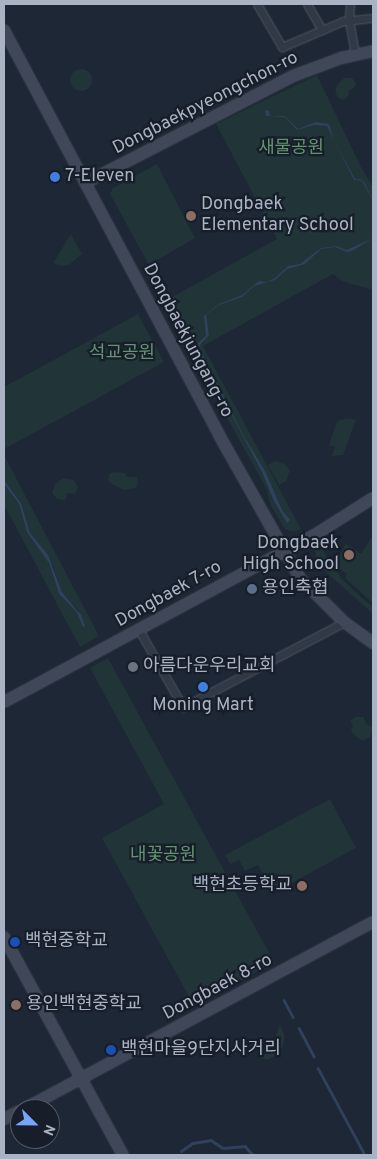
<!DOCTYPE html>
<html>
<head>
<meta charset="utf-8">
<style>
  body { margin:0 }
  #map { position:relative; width:377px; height:1159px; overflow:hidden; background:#1e2735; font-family:Overpass,"Noto Sans KR",sans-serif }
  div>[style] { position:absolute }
  .green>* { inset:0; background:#213437 }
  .round { border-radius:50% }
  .water>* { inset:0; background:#30415d }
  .stream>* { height:2.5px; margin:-1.25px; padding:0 1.25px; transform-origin:1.25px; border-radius:1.25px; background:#30415d }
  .roads { filter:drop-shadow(0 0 1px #4e5664) drop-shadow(0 0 1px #4e5664) }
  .street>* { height:7px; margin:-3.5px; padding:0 3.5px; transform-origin:3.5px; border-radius:3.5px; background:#313946 }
  .secondary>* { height:10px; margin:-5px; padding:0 5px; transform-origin:5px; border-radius:5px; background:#3f4759 }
  .dots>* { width:14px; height:14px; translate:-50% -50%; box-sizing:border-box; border:2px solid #171e2a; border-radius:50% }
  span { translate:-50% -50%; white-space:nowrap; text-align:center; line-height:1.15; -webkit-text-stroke:4.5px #171e2a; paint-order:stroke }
  .street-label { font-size:18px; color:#aab3c3 }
  .park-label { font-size:18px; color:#629470 }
  .poi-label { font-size:18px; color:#aab3c3 }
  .left { translate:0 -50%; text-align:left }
  .right { translate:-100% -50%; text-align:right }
  .frame { position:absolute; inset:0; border:5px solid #aab3c3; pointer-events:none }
  .north { position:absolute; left:10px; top:1099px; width:50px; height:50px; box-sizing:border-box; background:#171e2a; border:1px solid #525a67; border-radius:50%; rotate:113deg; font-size:14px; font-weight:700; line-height:20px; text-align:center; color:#aab3c3 }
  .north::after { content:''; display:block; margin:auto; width:18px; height:22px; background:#77a4fb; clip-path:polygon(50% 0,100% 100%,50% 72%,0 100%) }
</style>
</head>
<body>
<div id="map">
  <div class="green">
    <i class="round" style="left:70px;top:69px;width:22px;height:22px"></i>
    <i style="clip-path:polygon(317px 75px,361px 167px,373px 187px,373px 290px,342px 281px,333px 274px,203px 346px,301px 529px,293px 532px,285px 529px,270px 504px,267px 490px,163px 302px,277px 239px,216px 124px)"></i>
    <i style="clip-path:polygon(344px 78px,352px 78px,356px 83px,355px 87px,349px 91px,348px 97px,343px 100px,338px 98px,335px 91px,337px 85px)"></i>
    <i style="clip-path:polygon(157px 164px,195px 238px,149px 265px,110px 194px,113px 188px)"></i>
    <i style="clip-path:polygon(71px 234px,82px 254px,69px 265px,62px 266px,53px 263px)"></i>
    <i style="clip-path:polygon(138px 314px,164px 362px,4px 449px,4px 387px)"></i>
    <i style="clip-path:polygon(347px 418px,356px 420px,343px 455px,332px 456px,335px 447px,329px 445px,337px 421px)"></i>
    <i style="clip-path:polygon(4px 455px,99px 636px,80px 647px,4px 505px,4px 484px,19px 504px,27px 532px,47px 558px,59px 594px,76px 611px,83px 627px,78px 610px,62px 592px,53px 566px,30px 533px,21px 503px,4px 480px)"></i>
    <i style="clip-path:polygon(276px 461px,285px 464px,290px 471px,286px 481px,279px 485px,268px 465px)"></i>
    <i style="clip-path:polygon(118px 472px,125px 473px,127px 477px,137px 477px,138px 483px,136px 488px,124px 490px,110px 483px,108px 479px,110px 473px)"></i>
    <i style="clip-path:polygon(63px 478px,74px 480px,78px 487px,75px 494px,68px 493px,65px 500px,62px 500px,57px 499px,52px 493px,55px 484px)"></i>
    <i style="clip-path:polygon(373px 535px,373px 603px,345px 578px,347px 574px,333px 565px,346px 544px,361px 554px)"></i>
    <i style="clip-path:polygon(320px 546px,341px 578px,362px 598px,373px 606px,373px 614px,326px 572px,316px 559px,315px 549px)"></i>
    <i style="clip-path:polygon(108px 658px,274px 962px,194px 1006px,102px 838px,164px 804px,90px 668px)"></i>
    <i style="clip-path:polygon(355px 717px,364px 717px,366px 724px,373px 727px,370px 737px,363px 741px,354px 735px,351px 730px,353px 725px,350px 721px)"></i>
    <i style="clip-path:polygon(330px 799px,356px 848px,273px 893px,258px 865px,245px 871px,239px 860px,230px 864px,225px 855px)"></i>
    <i style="clip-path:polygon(280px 1024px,285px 1037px,283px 1046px,273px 1057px,267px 1060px,260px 1057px,267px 1039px,274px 1041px)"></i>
  </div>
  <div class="water">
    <i style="clip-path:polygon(265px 110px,269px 111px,270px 116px,285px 116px,298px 129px,316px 122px,329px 124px,334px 140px,355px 179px,362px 180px,365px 183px,373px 201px,362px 181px,354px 180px,327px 126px,314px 125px,297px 130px,285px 117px,266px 116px)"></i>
    <i style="clip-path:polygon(373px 238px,352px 251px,347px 252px,335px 247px,321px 249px,305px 264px,287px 269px,275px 280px,254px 286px,242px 297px,219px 305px,206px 315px,209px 335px,200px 345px,200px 349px,242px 433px,265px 471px,282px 510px,290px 520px,287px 523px,274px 501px,262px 472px,198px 351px,197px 344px,206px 336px,204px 316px,219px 304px,242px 295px,259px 281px,267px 282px,275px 278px,288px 266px,300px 264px,321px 248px,336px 246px,347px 250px)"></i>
    <i style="clip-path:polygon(4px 480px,21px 503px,30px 533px,48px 555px,62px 592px,81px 615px,85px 626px,83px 627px,76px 611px,59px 594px,49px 563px,27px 532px,19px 504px,4px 484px)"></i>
  </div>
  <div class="stream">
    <i style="left:284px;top:1000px;width:19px;rotate:62deg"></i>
    <i style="left:299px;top:1028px;width:32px;rotate:62deg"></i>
    <i style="left:318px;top:1068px;width:99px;rotate:61.6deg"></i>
    <i style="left:181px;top:1151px;width:14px;rotate:-34deg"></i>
    <i style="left:193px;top:1143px;width:18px;rotate:-9deg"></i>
    <i style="left:211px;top:1140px;width:14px;rotate:34deg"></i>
    <i style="left:223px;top:1148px;width:22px;rotate:-5deg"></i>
    <i style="left:245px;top:1146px;width:12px;rotate:48deg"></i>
  </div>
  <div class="roads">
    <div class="street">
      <i style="left:257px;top:4px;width:50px;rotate:59.8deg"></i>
      <i style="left:282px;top:47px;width:66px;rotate:-23.1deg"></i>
      <i style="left:343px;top:21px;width:30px;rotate:-6deg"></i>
      <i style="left:307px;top:4px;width:30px;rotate:60deg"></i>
      <i style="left:350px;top:4px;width:16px;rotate:94deg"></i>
      <i style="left:349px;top:20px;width:35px;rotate:80deg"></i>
      <i style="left:139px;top:630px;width:89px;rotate:60.3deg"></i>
      <i style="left:183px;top:707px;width:182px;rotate:-27.8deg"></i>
    </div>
    <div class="secondary">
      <i style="left:4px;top:30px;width:459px;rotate:62deg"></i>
      <i style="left:219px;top:435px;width:164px;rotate:60.5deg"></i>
      <i style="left:300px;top:578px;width:62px;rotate:45deg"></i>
      <i style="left:344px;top:622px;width:36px;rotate:36deg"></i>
      <i style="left:85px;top:183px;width:234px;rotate:-27.2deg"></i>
      <i style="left:293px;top:76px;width:51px;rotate:-20.6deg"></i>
      <i style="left:341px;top:58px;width:33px;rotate:-12deg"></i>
      <i style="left:4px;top:702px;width:354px;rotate:-28.3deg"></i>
      <i style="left:316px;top:534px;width:67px;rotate:-32.3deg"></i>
      <i style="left:4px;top:937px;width:248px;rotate:61.4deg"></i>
      <i style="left:24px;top:1109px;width:396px;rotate:-28.2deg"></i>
      <i style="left:4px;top:1119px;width:18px;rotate:-27deg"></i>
    </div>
  </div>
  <div class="dots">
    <i style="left:55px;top:177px;background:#3f7fe0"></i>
    <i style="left:191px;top:216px;background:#8d6e63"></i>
    <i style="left:349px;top:555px;background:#8d6e63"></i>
    <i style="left:252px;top:589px;background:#5c6f8a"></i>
    <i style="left:133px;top:667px;background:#6b7280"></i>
    <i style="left:203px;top:687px;background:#3f7fe0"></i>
    <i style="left:302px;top:886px;background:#8d6e63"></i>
    <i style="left:15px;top:942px;background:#1a4fb4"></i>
    <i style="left:16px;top:1005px;background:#8d6e63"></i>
    <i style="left:111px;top:1050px;background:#1a4fb4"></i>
  </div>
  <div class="street-label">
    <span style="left:206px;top:104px;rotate:-27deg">Dongbaekpyeongchon-ro</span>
    <span style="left:187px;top:341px;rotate:62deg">Dongbaekjungang-ro</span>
    <span style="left:169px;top:595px;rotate:-29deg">Dongbaek 7-ro</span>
    <span style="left:218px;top:988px;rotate:-28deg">Dongbaek 8-ro</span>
  </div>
  <div class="park-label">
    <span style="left:291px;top:149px">새물공원</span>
    <span style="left:122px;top:354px">석교공원</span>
    <span style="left:163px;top:856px">내꽃공원</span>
  </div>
  <div class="poi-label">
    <span class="left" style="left:65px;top:177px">7-Eleven</span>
    <span class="left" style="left:201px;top:216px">Dongbaek<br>Elementary School</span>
    <span class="right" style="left:339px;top:555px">Dongbaek<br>High School</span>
    <span class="left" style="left:262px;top:589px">용인축협</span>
    <span class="left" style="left:143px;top:667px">아름다운우리교회</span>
    <span style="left:203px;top:706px">Moning Mart</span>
    <span class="right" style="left:292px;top:886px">백현초등학교</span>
    <span class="left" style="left:25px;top:942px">백현중학교</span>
    <span class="left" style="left:26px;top:1005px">용인백현중학교</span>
    <span class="left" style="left:121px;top:1050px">백현마을9단지사거리</span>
  </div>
  <div class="frame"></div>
  <div class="north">N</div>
</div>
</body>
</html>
